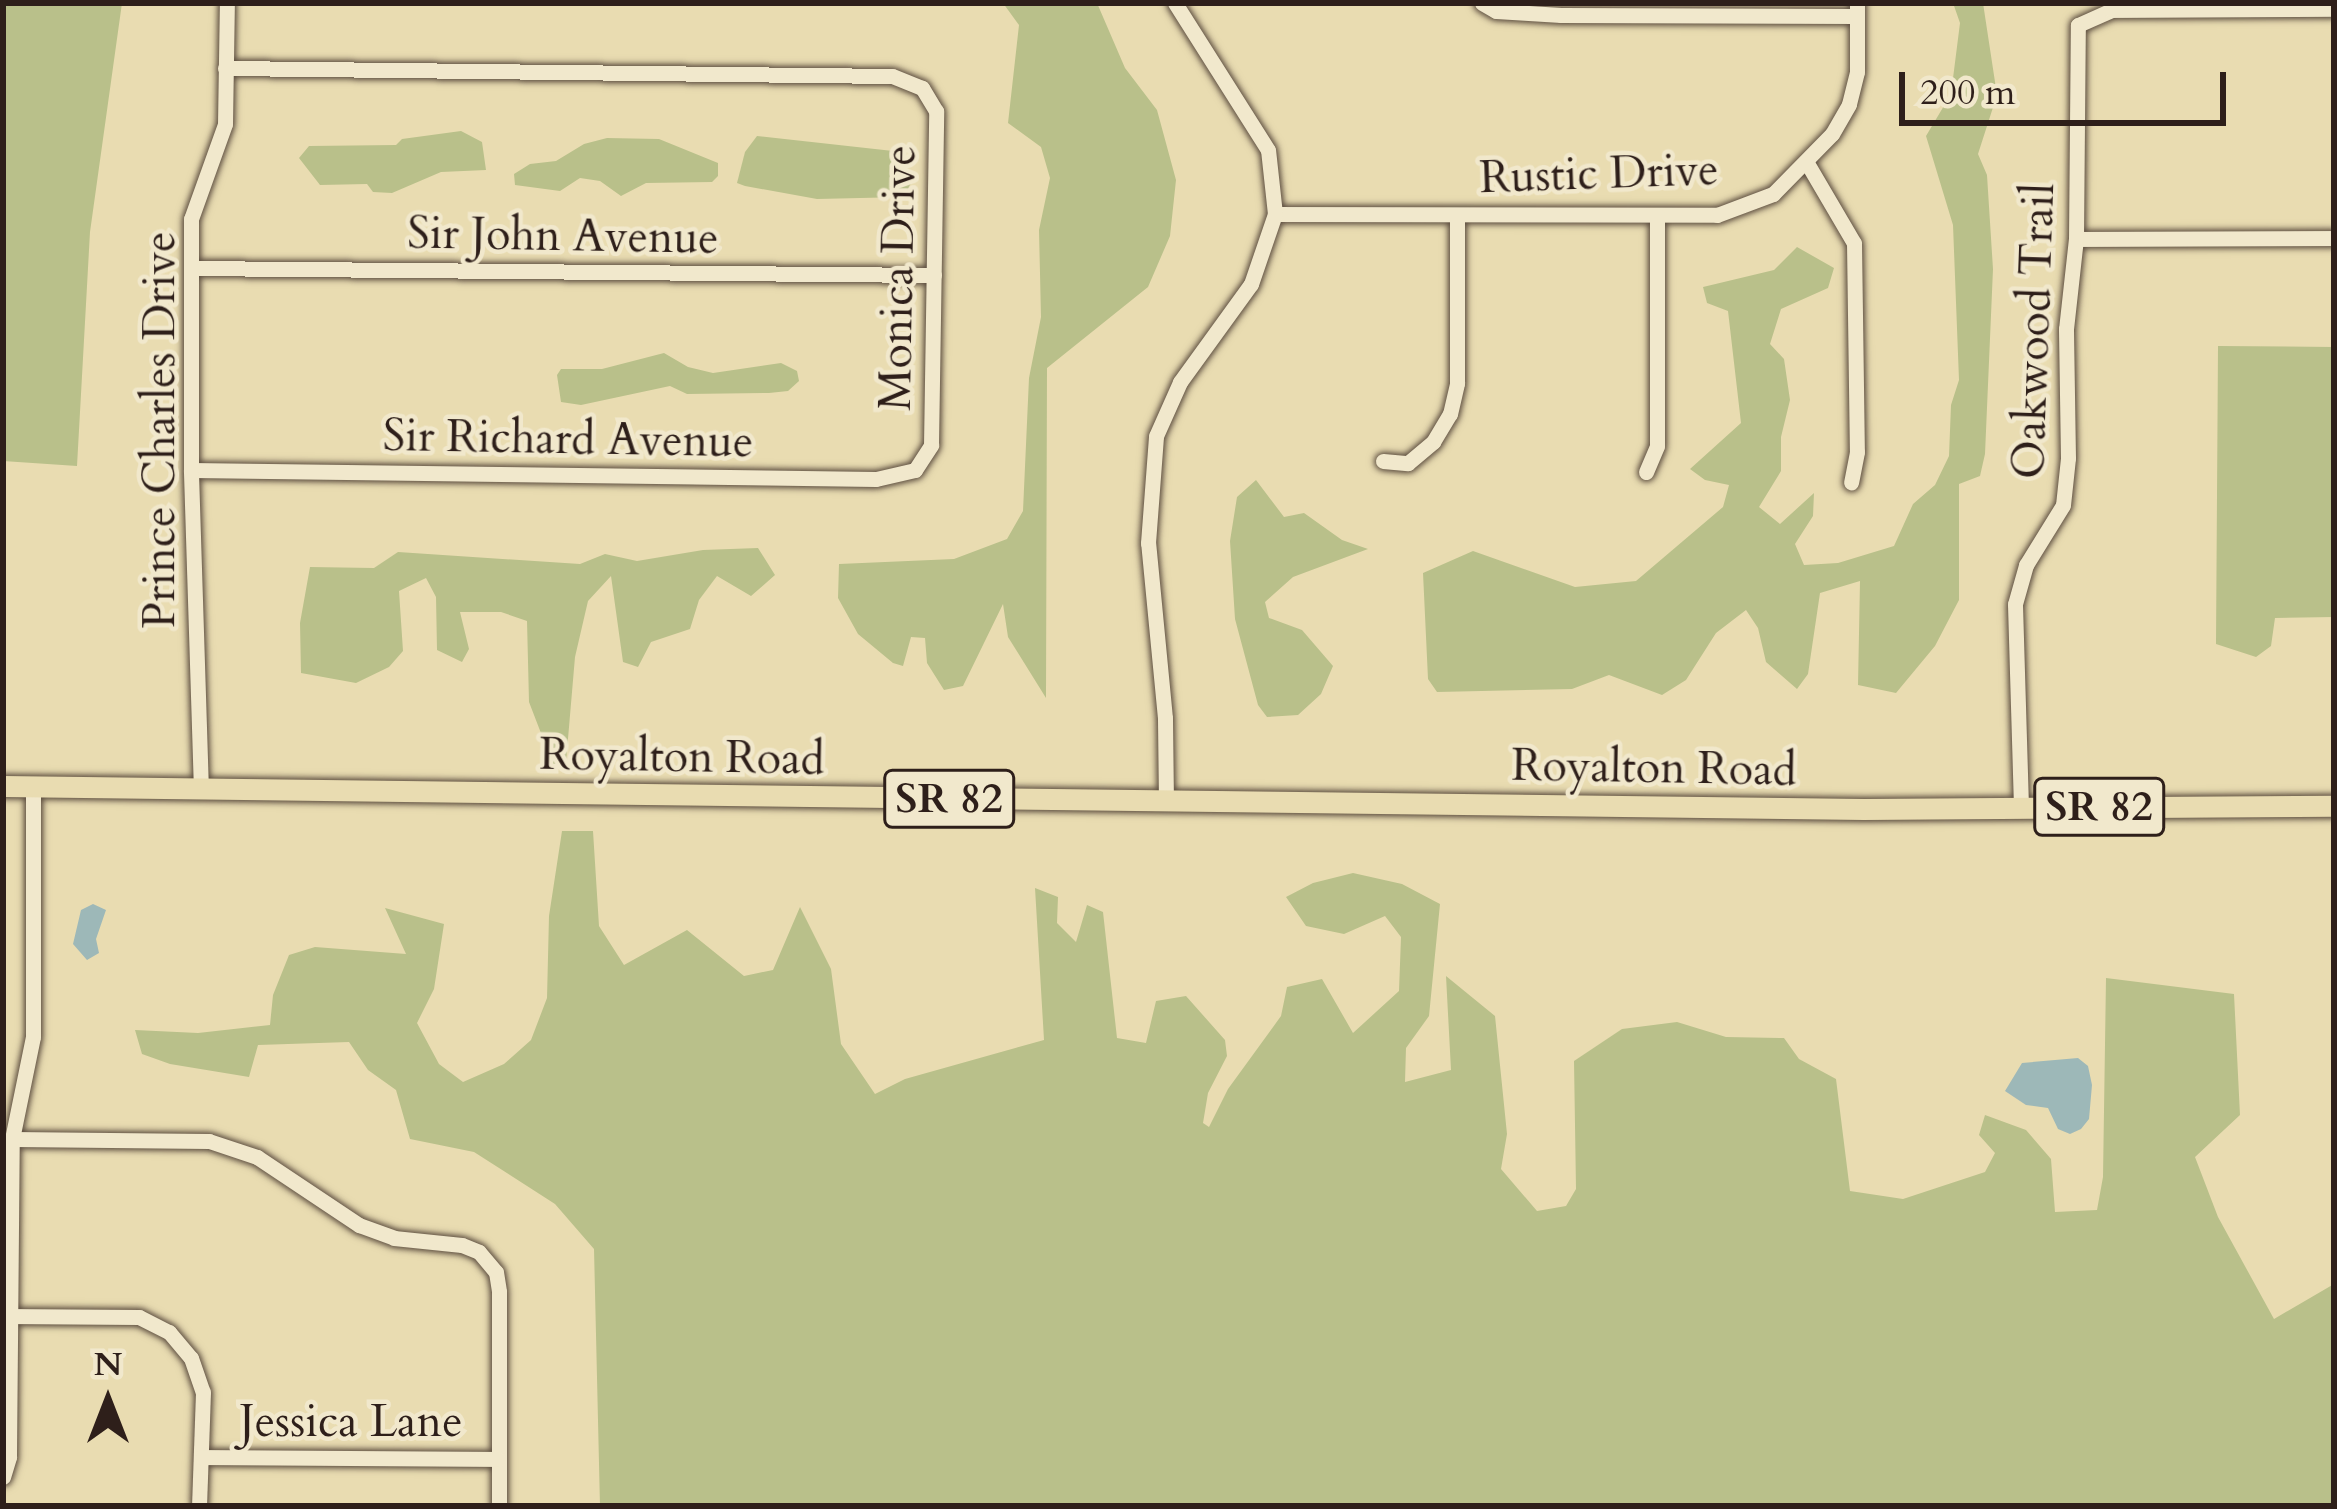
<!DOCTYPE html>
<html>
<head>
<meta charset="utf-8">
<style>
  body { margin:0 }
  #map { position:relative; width:2337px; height:1509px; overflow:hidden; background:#e9dcb1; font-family:Cardo,serif }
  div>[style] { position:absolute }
  .green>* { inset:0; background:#b9c08a }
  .water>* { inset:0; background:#9db8b8 }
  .roads { filter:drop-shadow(0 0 3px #5d4e40) drop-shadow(0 0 3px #5d4e40) }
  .minor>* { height:15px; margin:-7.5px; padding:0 7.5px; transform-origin:7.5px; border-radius:7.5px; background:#f1e8cc }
  .major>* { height:21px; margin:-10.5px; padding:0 10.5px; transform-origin:10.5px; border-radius:10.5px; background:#e9dcb1 }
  span { translate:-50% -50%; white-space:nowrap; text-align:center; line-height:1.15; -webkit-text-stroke:9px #f1e8cc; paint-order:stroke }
  .shield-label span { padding:3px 9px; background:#f1e8cc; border:3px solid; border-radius:9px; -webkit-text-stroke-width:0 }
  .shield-label { font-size:42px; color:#2e1f1a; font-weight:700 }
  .street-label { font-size:45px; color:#2e1f1a }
  .frame { position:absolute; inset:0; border:6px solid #2e1f1a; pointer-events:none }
  .north { position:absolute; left:48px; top:1341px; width:120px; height:120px; -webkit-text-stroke:9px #f1e8cc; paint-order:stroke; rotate:0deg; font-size:33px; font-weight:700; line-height:48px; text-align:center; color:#2e1f1a }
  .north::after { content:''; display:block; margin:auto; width:42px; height:54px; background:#2e1f1a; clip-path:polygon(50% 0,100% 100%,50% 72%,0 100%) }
  .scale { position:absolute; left:1899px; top:72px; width:327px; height:54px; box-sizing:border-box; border:6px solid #2e1f1a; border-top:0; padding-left:15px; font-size:36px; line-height:42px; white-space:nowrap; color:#2e1f1a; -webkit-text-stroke:9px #f1e8cc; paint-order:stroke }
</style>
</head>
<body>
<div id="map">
  <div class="green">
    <i style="clip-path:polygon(3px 3px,122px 3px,90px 232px,77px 466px,3px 461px)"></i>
    <i style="clip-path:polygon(1003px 3px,1097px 3px,1125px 68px,1157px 110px,1176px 180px,1170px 236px,1148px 287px,1047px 368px,1046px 698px,1008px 637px,1003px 604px,963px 686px,944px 690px,927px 663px,925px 638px,911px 637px,903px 666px,893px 663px,858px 634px,838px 598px,839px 564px,954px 559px,1007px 539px,1023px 511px,1029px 378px,1041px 317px,1039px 230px,1050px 178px,1041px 147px,1008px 123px,1019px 25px)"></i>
    <i style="clip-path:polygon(1953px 3px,1983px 3px,1997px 95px,1978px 154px,1987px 175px,1993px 269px,1985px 454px,1980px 476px,1959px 484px,1959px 600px,1935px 646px,1896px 693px,1858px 685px,1860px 581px,1820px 593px,1808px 674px,1797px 689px,1766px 662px,1758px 628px,1746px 610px,1716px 633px,1686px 680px,1662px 695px,1609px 675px,1572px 689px,1437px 692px,1428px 679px,1423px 573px,1473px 551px,1575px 587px,1636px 581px,1723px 507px,1729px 485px,1705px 480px,1690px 469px,1741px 423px,1728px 311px,1707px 303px,1703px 287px,1774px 270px,1797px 247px,1834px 268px,1828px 288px,1781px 309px,1770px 344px,1784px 359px,1790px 400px,1781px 437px,1781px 471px,1759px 507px,1780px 524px,1814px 493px,1813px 516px,1795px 544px,1804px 565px,1838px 563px,1894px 546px,1913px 504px,1935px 485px,1949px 456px,1951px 405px,1959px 380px,1953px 225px,1926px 136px,1951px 94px,1960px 23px)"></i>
    <i style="clip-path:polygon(461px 131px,482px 142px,486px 170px,441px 172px,392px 193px,373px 192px,367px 184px,320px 185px,299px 158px,309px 146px,396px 145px,402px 139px)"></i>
    <i style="clip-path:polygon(757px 136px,893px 151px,913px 179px,904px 197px,817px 199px,745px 186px,737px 183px,745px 152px)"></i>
    <i style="clip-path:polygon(607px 138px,659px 139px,718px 163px,718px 176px,712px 182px,646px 183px,621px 196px,600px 181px,580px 178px,560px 191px,515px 185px,514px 174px,530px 164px,556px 161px,584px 144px)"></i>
    <i style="clip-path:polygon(2218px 346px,2334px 347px,2334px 617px,2275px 618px,2271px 646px,2256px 657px,2216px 644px)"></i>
    <i style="clip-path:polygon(664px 353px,688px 367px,713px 373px,781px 363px,797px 371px,799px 381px,788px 391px,769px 393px,687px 394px,670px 386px,581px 405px,561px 402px,557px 375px,561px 369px,602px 369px)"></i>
    <i style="clip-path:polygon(1256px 480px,1284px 517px,1304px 513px,1342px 540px,1368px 549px,1293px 577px,1265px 602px,1269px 618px,1302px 630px,1333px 666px,1321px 694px,1298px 715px,1267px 717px,1258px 705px,1235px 619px,1230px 541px,1237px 497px)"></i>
    <i style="clip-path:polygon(758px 548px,775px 575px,751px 596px,717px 576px,699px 600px,690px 629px,651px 642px,638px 667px,623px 662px,611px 576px,588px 601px,575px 657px,566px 762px,554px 767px,529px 702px,527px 621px,501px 612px,460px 612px,469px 649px,462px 662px,437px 650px,436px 597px,426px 578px,399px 591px,403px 651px,389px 667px,356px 683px,301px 673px,300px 623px,310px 567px,374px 568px,398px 552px,580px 564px,605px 554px,637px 561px,703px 550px)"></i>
    <i style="clip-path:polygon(562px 831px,593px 831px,599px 926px,624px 965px,687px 930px,744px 976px,773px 970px,800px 907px,831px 969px,841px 1044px,875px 1094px,905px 1079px,1044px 1040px,1035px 888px,1058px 897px,1057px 923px,1076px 942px,1087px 905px,1103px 912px,1117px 1038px,1146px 1043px,1156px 1001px,1186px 996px,1225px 1040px,1227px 1056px,1208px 1093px,1203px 1123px,1209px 1127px,1228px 1089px,1281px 1016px,1287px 987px,1322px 979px,1353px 1033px,1399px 991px,1401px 937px,1385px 916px,1344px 934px,1306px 926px,1286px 897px,1313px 883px,1353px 873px,1402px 884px,1440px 904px,1429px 1016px,1406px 1048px,1405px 1082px,1451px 1070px,1446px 976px,1495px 1016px,1507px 1134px,1501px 1169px,1537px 1211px,1566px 1206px,1576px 1189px,1574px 1061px,1622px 1029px,1677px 1022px,1726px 1037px,1784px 1038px,1799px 1059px,1836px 1079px,1850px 1191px,1903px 1199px,1985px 1172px,1995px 1153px,1979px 1135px,1985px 1115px,2026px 1130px,2051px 1159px,2055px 1212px,2097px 1210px,2103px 1177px,2106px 978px,2234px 994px,2240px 1115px,2195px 1157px,2218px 1217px,2274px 1319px,2334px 1284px,2334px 1506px,600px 1506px,594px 1249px,555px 1204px,474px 1152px,410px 1139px,396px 1090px,368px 1070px,349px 1042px,258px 1045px,249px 1077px,170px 1064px,142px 1054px,135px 1030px,198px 1033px,270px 1025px,273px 995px,289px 955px,315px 947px,406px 954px,385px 908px,444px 924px,434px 989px,417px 1023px,439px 1064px,463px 1082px,504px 1064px,531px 1040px,547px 998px,549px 916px)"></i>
  </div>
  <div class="water">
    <i style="clip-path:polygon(93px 904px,106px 910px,96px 939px,99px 953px,87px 960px,73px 944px,81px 910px)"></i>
    <i style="clip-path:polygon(2078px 1058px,2088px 1066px,2092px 1085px,2089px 1119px,2081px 1129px,2070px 1134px,2058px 1129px,2048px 1108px,2026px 1105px,2005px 1091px,2022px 1063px)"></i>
  </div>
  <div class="roads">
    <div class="minor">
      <i style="left:1482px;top:3px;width:16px;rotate:30deg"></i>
      <i style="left:1496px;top:11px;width:65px;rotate:3.5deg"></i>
      <i style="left:1561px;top:15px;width:296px;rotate:0.2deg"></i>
      <i style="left:1807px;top:163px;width:93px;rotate:59.6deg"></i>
      <i style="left:1854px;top:243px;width:209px;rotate:89.2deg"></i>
      <i style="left:1857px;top:452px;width:31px;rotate:101deg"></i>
      <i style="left:1275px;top:214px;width:442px;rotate:0.1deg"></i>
      <i style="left:1717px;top:215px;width:60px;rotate:-20.6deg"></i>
      <i style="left:1773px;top:194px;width:84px;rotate:-45.5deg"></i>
      <i style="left:1832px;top:134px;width:34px;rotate:-60deg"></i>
      <i style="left:1849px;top:104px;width:33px;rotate:-76deg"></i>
      <i style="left:1857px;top:72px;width:69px;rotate:-90deg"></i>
      <i style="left:2076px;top:239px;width:258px;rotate:-0.2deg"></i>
      <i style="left:191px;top:268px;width:743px;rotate:0.54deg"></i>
      <i style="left:1383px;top:461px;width:25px;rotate:5deg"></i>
      <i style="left:1408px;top:463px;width:33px;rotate:-40deg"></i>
      <i style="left:1433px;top:442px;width:33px;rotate:-59deg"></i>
      <i style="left:1450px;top:414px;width:32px;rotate:-77deg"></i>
      <i style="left:1457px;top:383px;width:168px;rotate:-90deg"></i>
      <i style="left:191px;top:470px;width:685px;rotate:0.75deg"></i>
      <i style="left:876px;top:479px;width:40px;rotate:-13deg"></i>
      <i style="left:915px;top:470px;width:30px;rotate:-57deg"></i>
      <i style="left:931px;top:445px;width:334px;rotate:-89.1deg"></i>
      <i style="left:936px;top:111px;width:27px;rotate:-121deg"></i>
      <i style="left:922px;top:88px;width:32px;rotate:-158deg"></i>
      <i style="left:892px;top:76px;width:667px;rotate:-179.31deg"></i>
      <i style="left:1646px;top:472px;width:28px;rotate:-67deg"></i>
      <i style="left:1657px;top:446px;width:231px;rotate:-90deg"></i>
      <i style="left:201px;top:791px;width:321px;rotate:-91.8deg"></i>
      <i style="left:191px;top:470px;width:251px;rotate:-90deg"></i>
      <i style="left:191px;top:219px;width:101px;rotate:-70.3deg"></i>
      <i style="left:225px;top:124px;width:121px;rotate:-89.1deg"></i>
      <i style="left:1166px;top:802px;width:84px;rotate:-90.7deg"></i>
      <i style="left:1165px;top:718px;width:176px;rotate:-95.5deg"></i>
      <i style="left:1148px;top:543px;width:107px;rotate:-85.7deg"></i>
      <i style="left:1156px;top:436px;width:59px;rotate:-66deg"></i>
      <i style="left:1180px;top:382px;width:121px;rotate:-54.1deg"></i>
      <i style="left:1251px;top:284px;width:74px;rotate:-71.1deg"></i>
      <i style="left:1275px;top:214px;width:64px;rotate:-96.2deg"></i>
      <i style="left:1268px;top:150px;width:174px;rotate:-122.3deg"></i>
      <i style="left:2021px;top:807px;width:203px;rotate:-91.7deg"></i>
      <i style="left:2015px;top:604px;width:41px;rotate:-74.2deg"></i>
      <i style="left:2026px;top:565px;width:70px;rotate:-58.3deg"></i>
      <i style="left:2063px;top:505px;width:47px;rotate:-83.9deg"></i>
      <i style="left:2068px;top:458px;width:129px;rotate:-90.9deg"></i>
      <i style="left:2066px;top:329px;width:91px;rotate:-83.7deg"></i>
      <i style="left:2076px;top:239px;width:214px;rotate:-89.5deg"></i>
      <i style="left:2078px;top:25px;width:36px;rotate:-24deg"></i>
      <i style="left:2111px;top:10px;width:223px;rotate:-0.3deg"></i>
      <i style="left:12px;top:1139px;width:197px;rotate:0.6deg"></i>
      <i style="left:209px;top:1141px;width:51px;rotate:18.4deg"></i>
      <i style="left:257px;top:1157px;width:123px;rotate:33.7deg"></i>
      <i style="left:359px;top:1225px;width:37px;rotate:20deg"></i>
      <i style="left:394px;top:1238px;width:68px;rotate:5.9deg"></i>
      <i style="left:462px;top:1245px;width:18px;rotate:22deg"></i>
      <i style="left:479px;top:1252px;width:26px;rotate:50deg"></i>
      <i style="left:496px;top:1272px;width:20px;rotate:81deg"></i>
      <i style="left:499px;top:1292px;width:214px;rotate:90deg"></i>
      <i style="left:3px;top:1316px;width:136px;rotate:0.4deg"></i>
      <i style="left:139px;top:1317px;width:34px;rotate:27deg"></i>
      <i style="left:169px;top:1332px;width:34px;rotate:50deg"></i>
      <i style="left:191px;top:1358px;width:36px;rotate:71deg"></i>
      <i style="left:203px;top:1392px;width:114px;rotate:92deg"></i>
      <i style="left:203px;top:1457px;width:295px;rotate:0.4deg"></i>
      <i style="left:3px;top:1477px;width:21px;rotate:-73deg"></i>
      <i style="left:9px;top:1457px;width:318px;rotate:-89.5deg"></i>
      <i style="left:12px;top:1139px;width:104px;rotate:-78.4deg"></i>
      <i style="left:33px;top:1037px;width:251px;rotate:-90deg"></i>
    </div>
    <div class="major">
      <i style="left:3px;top:786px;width:1861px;rotate:0.71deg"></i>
      <i style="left:1864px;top:809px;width:470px;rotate:-0.4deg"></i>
    </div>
  </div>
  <div class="shield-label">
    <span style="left:949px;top:799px">SR 82</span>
    <span style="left:2099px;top:807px">SR 82</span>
  </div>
  <div class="street-label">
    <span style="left:1599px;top:174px;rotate:-2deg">Rustic Drive</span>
    <span style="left:563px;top:236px;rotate:1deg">Sir John Avenue</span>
    <span style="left:898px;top:278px;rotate:-89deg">Monica Drive</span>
    <span style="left:2034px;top:331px;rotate:-88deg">Oakwood Trail</span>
    <span style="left:160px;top:430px;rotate:-90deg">Prince Charles Drive</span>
    <span style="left:568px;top:439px;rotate:1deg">Sir Richard Avenue</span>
    <span style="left:682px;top:757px;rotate:1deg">Royalton Road</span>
    <span style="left:1654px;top:768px;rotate:1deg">Royalton Road</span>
    <span style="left:351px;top:1422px">Jessica Lane</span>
  </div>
  <div class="frame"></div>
  <div class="north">N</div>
  <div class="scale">200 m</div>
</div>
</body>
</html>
